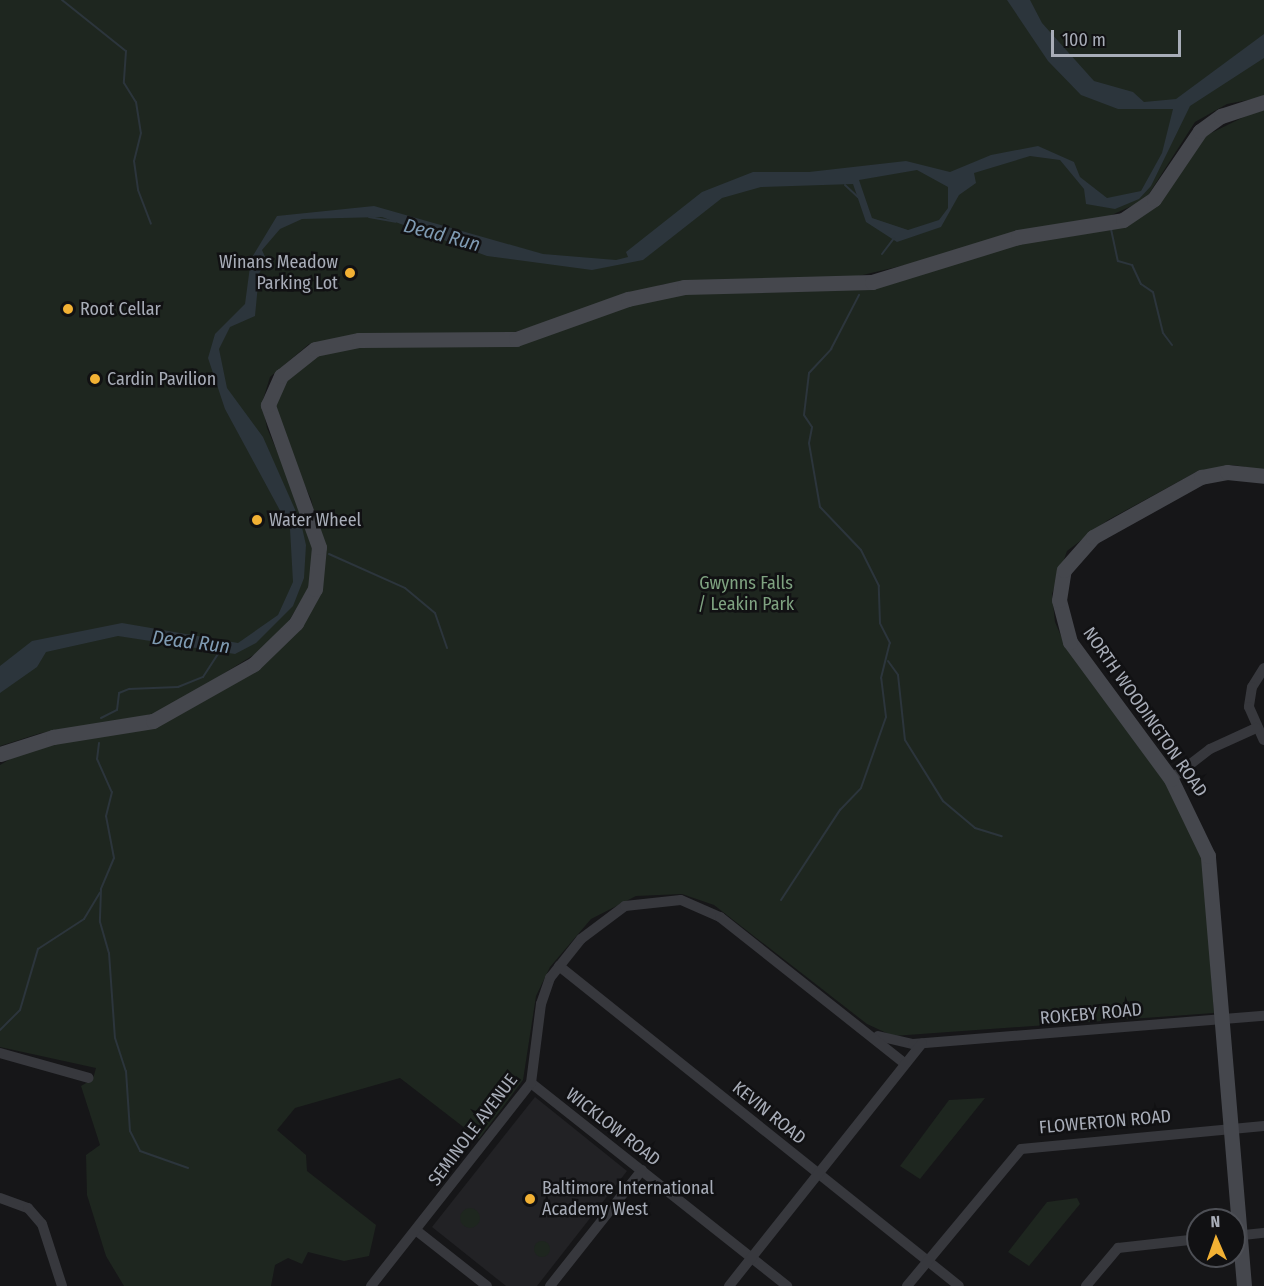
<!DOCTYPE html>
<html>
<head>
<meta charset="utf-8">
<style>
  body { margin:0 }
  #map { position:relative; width:1264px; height:1286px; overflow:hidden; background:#161618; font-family:"Fira Sans Condensed",sans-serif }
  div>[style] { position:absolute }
  .built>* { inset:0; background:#222225 }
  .green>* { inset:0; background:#1e261f }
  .round { border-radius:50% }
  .water>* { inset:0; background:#2c353c }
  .stream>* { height:2px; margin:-1px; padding:0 1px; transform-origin:1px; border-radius:1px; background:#2c353c }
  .street>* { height:10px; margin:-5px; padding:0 5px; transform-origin:5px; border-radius:5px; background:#37383d }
  .secondary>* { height:15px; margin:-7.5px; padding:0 7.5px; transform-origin:7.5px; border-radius:7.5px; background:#45474d }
  .dots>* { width:16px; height:16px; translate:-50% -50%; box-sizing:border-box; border:3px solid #111113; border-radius:50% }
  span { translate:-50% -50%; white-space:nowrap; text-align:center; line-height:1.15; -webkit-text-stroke:5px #111113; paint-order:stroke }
  .poi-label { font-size:18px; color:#a8adb8 }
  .right { translate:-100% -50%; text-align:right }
  .left { translate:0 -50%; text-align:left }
  .park-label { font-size:18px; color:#7fa381 }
  .street-label { font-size:18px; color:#a8adb8 }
  .water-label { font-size:20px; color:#7f9bb3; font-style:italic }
  .north { position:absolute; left:1186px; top:1208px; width:60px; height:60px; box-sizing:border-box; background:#111113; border:2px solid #4d4f55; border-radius:50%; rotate:358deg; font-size:16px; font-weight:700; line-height:24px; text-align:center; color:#a8adb8 }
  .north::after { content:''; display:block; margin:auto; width:21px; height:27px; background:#f2b134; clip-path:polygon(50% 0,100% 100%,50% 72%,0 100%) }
  .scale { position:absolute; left:1051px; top:30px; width:130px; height:27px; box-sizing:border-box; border:3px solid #a8adb8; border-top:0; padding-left:8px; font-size:18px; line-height:21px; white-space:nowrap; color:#a8adb8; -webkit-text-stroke:4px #111113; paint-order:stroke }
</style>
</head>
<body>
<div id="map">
  <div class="built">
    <i style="clip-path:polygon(535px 1097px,627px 1171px,537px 1286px,506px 1286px,432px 1227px)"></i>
  </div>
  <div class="green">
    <i style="clip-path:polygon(0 0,1264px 0,1264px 97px,1227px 104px,1195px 122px,1145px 200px,1105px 218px,850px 278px,664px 284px,512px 333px,361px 334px,309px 344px,270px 377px,262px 403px,267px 428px,313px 535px,311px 584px,287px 624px,260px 651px,171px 706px,133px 721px,41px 733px,0 746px)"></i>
    <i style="clip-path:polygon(1264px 107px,1264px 470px,1233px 465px,1198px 471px,1108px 520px,1067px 551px,1052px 594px,1055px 622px,1065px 645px,1174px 795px,1203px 860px,1214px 1013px,893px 1036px,867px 1024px,714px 905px,682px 894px,636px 896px,591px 919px,550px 967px,536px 996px,523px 1080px,479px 1139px,400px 1078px,295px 1108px,277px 1130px,306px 1155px,307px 1171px,376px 1225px,369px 1256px,344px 1261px,308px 1252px,302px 1264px,288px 1258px,275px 1265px,271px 1286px,124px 1286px,106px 1256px,87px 1195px,86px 1155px,100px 1145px,81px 1086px,93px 1079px,96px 1068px,0 1047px,0 765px,32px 746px,112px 735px,285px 640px,324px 553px,311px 499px,280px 432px,273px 405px,277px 389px,321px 351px,342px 345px,510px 343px,663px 293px,857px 286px,914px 277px,960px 258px,1137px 218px,1201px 138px)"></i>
    <i style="clip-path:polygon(985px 1098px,920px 1179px,900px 1166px,949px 1100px)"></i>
    <i style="clip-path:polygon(1077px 1198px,1080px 1204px,1029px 1266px,1008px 1252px,1047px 1202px)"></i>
    <i class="round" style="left:460px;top:1208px;width:20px;height:20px"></i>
    <i class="round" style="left:534px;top:1241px;width:16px;height:16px"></i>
  </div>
  <div class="water">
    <i style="clip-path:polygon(evenodd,1007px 0,1030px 0,1042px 23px,1094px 81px,1133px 92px,1144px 102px,1176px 99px,1264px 34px,1264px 58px,1190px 106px,1151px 186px,1139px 199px,1115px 209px,1086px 204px,1084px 189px,1060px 160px,1030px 156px,974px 173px,976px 183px,959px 195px,941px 227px,897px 242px,866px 222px,853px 184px,761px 187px,722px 198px,643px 260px,592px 270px,487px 256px,382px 217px,302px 219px,280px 229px,262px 250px,266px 259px,259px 274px,255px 316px,230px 327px,219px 349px,227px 388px,263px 437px,301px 523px,306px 545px,304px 578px,293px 606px,256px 643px,235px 654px,118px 636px,46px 652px,37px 667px,0 693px,0 666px,32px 641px,122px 623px,238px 643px,278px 615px,293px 582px,290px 529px,225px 409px,208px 358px,215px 334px,245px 304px,251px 259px,277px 216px,374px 206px,543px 254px,616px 260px,628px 257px,626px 252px,702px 192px,753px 172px,809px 172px,906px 161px,950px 172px,991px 155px,1038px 146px,1074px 162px,1080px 177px,1107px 198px,1141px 191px,1162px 153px,1173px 109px,1118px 109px,1081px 95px,1048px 61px,1007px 0,917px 170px,948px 187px,948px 208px,939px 220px,908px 230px,872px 218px,859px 180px,917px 170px)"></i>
  </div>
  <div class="stream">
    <i style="left:62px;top:0;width:82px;rotate:38.6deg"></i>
    <i style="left:126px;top:51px;width:32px;rotate:94deg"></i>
    <i style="left:124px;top:83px;width:22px;rotate:58deg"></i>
    <i style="left:136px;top:102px;width:31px;rotate:81deg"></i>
    <i style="left:141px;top:133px;width:29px;rotate:104deg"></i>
    <i style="left:134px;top:161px;width:29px;rotate:82deg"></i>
    <i style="left:138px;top:190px;width:36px;rotate:69deg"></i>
    <i style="left:845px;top:185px;width:18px;rotate:43deg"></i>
    <i style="left:369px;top:217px;width:27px;rotate:10deg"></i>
    <i style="left:1111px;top:229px;width:33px;rotate:78deg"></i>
    <i style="left:1118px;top:261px;width:15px;rotate:16deg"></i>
    <i style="left:1132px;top:265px;width:21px;rotate:65deg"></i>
    <i style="left:1141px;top:284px;width:14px;rotate:34deg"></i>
    <i style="left:1153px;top:292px;width:42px;rotate:76.3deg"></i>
    <i style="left:1163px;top:333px;width:15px;rotate:53deg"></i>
    <i style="left:882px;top:254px;width:20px;rotate:-53deg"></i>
    <i style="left:329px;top:554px;width:83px;rotate:24.1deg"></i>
    <i style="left:405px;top:588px;width:39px;rotate:40deg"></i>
    <i style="left:435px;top:613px;width:37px;rotate:71deg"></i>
    <i style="left:888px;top:661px;width:17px;rotate:54deg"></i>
    <i style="left:898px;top:675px;width:65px;rotate:83.9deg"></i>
    <i style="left:905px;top:740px;width:72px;rotate:58.1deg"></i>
    <i style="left:943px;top:801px;width:42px;rotate:40.2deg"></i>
    <i style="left:975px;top:828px;width:28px;rotate:17deg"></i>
    <i style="left:101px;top:718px;width:18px;rotate:-27deg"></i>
    <i style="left:117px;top:710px;width:17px;rotate:-83deg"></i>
    <i style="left:119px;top:693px;width:11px;rotate:-22deg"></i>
    <i style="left:129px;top:689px;width:49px;rotate:-2.3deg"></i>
    <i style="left:178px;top:687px;width:27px;rotate:-22deg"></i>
    <i style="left:203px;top:677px;width:30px;rotate:-57deg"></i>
    <i style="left:99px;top:743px;width:16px;rotate:97deg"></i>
    <i style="left:97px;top:759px;width:36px;rotate:66deg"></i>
    <i style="left:112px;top:792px;width:25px;rotate:104deg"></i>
    <i style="left:106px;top:816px;width:43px;rotate:79.2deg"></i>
    <i style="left:114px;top:858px;width:34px;rotate:113deg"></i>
    <i style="left:101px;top:889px;width:33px;rotate:92deg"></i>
    <i style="left:100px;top:922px;width:32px;rotate:74deg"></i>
    <i style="left:109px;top:953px;width:85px;rotate:86deg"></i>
    <i style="left:115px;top:1038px;width:35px;rotate:72deg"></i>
    <i style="left:126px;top:1071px;width:60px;rotate:86.2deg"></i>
    <i style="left:130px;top:1131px;width:22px;rotate:63deg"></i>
    <i style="left:140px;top:1151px;width:51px;rotate:19.5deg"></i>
    <i style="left:781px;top:900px;width:108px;rotate:-56.8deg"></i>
    <i style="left:840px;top:810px;width:30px;rotate:-46deg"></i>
    <i style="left:861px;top:788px;width:75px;rotate:-70.6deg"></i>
    <i style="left:886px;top:717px;width:39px;rotate:-97deg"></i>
    <i style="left:881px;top:678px;width:36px;rotate:-76deg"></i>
    <i style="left:890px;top:643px;width:22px;rotate:-117deg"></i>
    <i style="left:880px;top:623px;width:37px;rotate:-92deg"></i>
    <i style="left:879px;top:586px;width:40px;rotate:-116.6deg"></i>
    <i style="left:861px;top:550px;width:59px;rotate:-133.6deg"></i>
    <i style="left:820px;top:507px;width:65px;rotate:-99.8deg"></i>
    <i style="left:809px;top:443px;width:16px;rotate:-79deg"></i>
    <i style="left:812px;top:427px;width:14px;rotate:-124deg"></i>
    <i style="left:804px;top:415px;width:42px;rotate:-83.2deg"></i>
    <i style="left:809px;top:373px;width:33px;rotate:-47deg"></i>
    <i style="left:831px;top:349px;width:61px;rotate:-62.6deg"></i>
    <i style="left:0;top:1030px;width:28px;rotate:-45deg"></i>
    <i style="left:20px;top:1010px;width:64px;rotate:-73.6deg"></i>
    <i style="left:38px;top:949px;width:55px;rotate:-33.1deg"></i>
    <i style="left:84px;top:919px;width:31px;rotate:-59deg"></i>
  </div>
  <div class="street">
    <i style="left:1264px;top:668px;width:22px;rotate:122deg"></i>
    <i style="left:1252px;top:687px;width:20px;rotate:99deg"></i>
    <i style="left:1249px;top:707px;width:36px;rotate:66deg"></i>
    <i style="left:1171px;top:779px;width:49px;rotate:-37.6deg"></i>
    <i style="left:1210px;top:749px;width:51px;rotate:-24.5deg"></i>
    <i style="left:559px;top:966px;width:512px;rotate:38.66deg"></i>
    <i style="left:878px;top:1036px;width:36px;rotate:13deg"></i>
    <i style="left:913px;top:1044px;width:352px;rotate:-4.6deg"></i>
    <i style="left:0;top:1053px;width:92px;rotate:15.7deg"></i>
    <i style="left:531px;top:1083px;width:327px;rotate:38.4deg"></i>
    <i style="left:0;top:1198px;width:30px;rotate:20deg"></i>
    <i style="left:28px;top:1208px;width:21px;rotate:49deg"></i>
    <i style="left:42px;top:1224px;width:65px;rotate:72.1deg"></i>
    <i style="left:417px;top:1231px;width:89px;rotate:38.2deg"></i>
    <i style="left:1234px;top:1236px;width:30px;rotate:-6deg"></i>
    <i style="left:371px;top:1286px;width:258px;rotate:-51.8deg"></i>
    <i style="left:531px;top:1083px;width:80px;rotate:-82.8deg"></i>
    <i style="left:541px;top:1004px;width:28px;rotate:-71deg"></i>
    <i style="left:550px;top:978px;width:50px;rotate:-51.5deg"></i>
    <i style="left:581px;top:939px;width:55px;rotate:-36.9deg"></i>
    <i style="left:625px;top:906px;width:56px;rotate:-6.1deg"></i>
    <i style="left:681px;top:900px;width:43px;rotate:23.6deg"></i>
    <i style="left:720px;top:917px;width:235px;rotate:38.4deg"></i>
    <i style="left:550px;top:1286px;width:148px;rotate:-51.6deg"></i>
    <i style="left:729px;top:1286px;width:310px;rotate:-51.5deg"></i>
    <i style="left:907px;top:1286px;width:178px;rotate:-50.2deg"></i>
    <i style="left:1021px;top:1149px;width:244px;rotate:-5.4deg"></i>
    <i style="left:1086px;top:1286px;width:50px;rotate:-49.9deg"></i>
    <i style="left:1118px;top:1248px;width:81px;rotate:-6.4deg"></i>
  </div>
  <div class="secondary">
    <i style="left:0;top:754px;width:56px;rotate:-17.8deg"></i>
    <i style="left:53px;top:737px;width:101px;rotate:-9.1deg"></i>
    <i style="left:153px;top:721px;width:116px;rotate:-29.4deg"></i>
    <i style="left:254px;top:664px;width:59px;rotate:-44.3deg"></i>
    <i style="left:296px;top:623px;width:39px;rotate:-61deg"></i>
    <i style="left:315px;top:589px;width:42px;rotate:-84.6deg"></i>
    <i style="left:319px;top:547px;width:151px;rotate:-109.8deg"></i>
    <i style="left:268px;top:405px;width:32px;rotate:-66deg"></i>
    <i style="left:281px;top:376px;width:43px;rotate:-38.5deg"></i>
    <i style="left:315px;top:349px;width:45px;rotate:-11.6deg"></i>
    <i style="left:359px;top:340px;width:157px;rotate:-0.4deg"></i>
    <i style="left:516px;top:339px;width:119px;rotate:-19.7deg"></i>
    <i style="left:628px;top:299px;width:57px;rotate:-12.1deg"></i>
    <i style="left:684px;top:287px;width:188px;rotate:-1.5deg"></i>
    <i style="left:872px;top:282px;width:153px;rotate:-17.1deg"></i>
    <i style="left:1018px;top:237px;width:106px;rotate:-9.2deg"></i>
    <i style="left:1123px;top:220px;width:37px;rotate:-34deg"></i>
    <i style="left:1154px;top:199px;width:82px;rotate:-55.9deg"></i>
    <i style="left:1200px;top:131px;width:26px;rotate:-36deg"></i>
    <i style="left:1221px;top:116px;width:45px;rotate:-18deg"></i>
    <i style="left:1244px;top:1286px;width:432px;rotate:-94.8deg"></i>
    <i style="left:1208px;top:856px;width:85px;rotate:-115.7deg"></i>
    <i style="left:1171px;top:779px;width:170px;rotate:-126.4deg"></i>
    <i style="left:1070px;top:642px;width:43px;rotate:-104.7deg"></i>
    <i style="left:1059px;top:600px;width:30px;rotate:-81deg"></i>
    <i style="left:1064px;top:570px;width:44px;rotate:-48.7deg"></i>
    <i style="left:1093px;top:537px;width:124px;rotate:-29.1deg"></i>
    <i style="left:1201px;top:477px;width:26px;rotate:-11deg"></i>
    <i style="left:1227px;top:472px;width:37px;rotate:6deg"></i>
  </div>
  <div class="dots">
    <i style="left:350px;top:273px;background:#f2b134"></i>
    <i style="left:68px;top:309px;background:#f2b134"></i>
    <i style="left:95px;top:379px;background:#f2b134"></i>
    <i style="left:257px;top:520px;background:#f2b134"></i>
    <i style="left:530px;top:1199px;background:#f2b134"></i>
  </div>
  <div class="poi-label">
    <span class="right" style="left:338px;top:273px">Winans Meadow<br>Parking Lot</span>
    <span class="left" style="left:80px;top:309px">Root Cellar</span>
    <span class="left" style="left:107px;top:379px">Cardin Pavilion</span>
    <span class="left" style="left:269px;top:520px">Water Wheel</span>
    <span class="left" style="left:542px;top:1199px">Baltimore International<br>Academy West</span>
  </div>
  <div class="park-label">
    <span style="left:746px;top:594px">Gwynns Falls<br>/ Leakin Park</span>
  </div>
  <div class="street-label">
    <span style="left:1145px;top:712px;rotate:55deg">NORTH WOODINGTON ROAD</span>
    <span style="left:1091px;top:1014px;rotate:-5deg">ROKEBY ROAD</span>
    <span style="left:769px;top:1113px;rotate:39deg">KEVIN ROAD</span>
    <span style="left:1105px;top:1122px;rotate:-5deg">FLOWERTON ROAD</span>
    <span style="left:613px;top:1127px;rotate:38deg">WICKLOW ROAD</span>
    <span style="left:473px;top:1130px;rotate:-53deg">SEMINOLE AVENUE</span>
  </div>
  <div class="water-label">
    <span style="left:442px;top:235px;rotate:15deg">Dead Run</span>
    <span style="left:191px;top:642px;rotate:7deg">Dead Run</span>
  </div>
  <div class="north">N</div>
  <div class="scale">100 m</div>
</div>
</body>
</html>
